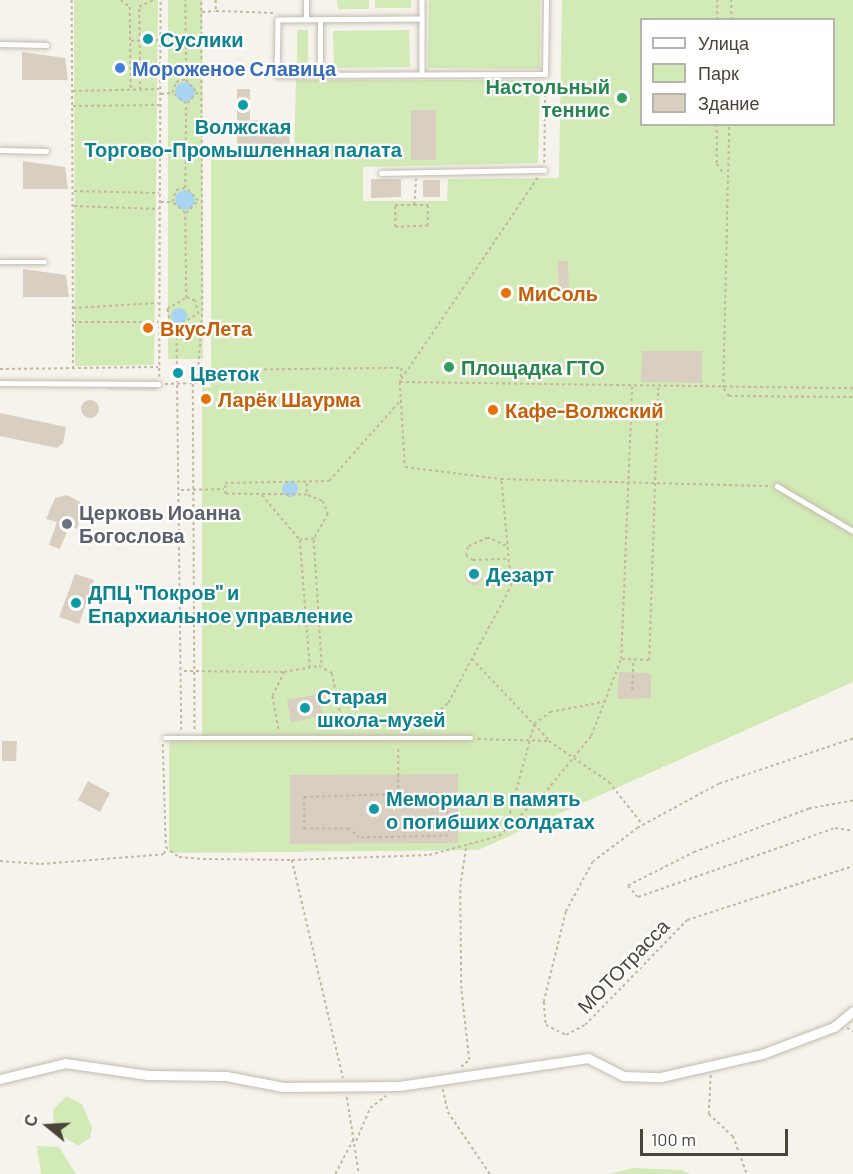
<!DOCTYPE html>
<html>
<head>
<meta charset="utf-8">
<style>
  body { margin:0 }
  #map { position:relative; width:853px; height:1174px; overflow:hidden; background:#f6f3ec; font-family:Barlow,sans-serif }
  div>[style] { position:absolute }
  .green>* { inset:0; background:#d2eab5 }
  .parking>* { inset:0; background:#e5e3e0 }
  .water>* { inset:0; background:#a9d4f2 }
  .round { border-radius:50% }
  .building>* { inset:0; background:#d8cfc1 }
  .path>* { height:1.5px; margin-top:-0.75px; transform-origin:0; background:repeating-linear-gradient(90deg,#c4b79f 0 3px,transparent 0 6px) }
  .roads { filter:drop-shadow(0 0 2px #c2bbae) drop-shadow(0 0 2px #c2bbae) }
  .lane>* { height:4.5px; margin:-2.25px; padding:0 2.25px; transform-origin:2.25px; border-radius:2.25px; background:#fff }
  .street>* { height:9px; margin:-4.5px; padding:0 4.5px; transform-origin:4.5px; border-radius:4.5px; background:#fff }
  .dots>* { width:16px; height:16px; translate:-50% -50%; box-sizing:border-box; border:3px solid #fff; border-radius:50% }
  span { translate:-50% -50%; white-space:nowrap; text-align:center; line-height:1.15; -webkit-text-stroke:4.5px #fff; paint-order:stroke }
  .culture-label { font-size:20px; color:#0d838f; font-weight:700 }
  .left { translate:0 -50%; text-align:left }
  .shop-label { font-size:20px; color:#366cbe; font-weight:700 }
  .leisure-label { font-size:20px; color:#27864d; font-weight:700 }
  .right { translate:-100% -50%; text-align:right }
  .food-label { font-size:20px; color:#c56008; font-weight:700 }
  .worship-label { font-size:20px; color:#5b616d; font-weight:700 }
  .street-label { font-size:20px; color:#4b4439 }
  .legend { position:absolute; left:640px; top:18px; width:195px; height:108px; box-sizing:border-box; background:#fff; border:2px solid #b7b4b0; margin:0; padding:8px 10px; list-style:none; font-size:18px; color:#4b4439 }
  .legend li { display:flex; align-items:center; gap:12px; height:30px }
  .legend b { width:30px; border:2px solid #b7b4b0 }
  .north { position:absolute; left:18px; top:1096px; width:60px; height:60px; -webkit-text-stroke:4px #fff; paint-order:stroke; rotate:288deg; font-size:16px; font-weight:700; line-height:24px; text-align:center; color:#4b4439 }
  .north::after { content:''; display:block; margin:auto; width:21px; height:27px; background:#4b4439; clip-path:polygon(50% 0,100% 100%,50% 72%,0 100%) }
  .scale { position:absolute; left:640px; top:1129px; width:148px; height:27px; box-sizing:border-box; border:3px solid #4b4439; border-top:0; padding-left:8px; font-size:18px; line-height:21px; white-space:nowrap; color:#4b4439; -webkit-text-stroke:4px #fff; paint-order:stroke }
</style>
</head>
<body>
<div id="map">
  <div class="green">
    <i style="clip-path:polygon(74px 0,158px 0,154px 365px,75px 366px)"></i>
    <i style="clip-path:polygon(168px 0,202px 0,203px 359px,168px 359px)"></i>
    <i style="clip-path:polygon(337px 0,369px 0,369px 9px,338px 9px)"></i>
    <i style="clip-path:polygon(375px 0,411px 0,411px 8px,375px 8px)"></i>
    <i style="clip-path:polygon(429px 0,540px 0,540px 69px,428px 68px)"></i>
    <i style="clip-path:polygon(evenodd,562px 0,853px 0,853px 682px,478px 850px,169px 853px,169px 741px,202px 741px,202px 387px,211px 387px,211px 160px,294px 160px,296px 80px,540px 80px,538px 163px,363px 167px,363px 201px,447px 201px,448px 179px,559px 178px,562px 0,642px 20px,834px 20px,834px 124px,642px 124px,642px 20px)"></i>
    <i style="clip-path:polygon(297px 30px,308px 30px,308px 67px,297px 67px)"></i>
    <i style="clip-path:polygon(409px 30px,410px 67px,334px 68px,333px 31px)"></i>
    <i style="clip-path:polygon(66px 1096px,82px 1104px,92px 1127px,90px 1138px,78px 1146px,54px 1131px,53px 1110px)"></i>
    <i style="clip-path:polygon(37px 1146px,59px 1147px,76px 1174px,41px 1174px)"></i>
    <i style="clip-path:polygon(633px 1168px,681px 1170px,690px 1174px,610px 1174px)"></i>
  </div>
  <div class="parking">
    <i style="clip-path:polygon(109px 383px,157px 384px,156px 391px,109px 390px)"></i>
  </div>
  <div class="water">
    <i class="round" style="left:175px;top:82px;width:20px;height:20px"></i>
    <i class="round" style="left:175px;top:190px;width:20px;height:20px"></i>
    <i class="round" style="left:171px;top:308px;width:16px;height:16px"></i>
    <i class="round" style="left:282px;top:481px;width:16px;height:16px"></i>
  </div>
  <div class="building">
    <i style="clip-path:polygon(22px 52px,65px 58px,68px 80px,22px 80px)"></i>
    <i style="clip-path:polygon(237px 89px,250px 89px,250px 121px,258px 120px,258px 131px,289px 131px,290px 150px,237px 151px)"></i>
    <i style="clip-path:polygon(411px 110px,436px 110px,436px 160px,411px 160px)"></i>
    <i style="clip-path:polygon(23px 161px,65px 167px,68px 189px,23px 189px)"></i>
    <i style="clip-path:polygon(371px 179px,401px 179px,401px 197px,371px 198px)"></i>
    <i style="clip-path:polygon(423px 180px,440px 180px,440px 197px,423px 197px)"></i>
    <i style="clip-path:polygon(558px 261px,568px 261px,569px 290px,559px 290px)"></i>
    <i style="clip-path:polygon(23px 269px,66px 275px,69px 297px,23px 297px)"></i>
    <i style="clip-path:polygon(144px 324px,153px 324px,153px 332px,144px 333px)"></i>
    <i style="clip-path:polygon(642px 351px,702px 351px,702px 383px,641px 382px)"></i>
    <i class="round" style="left:81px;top:400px;width:18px;height:18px"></i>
    <i style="clip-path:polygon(0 413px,66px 427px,63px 443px,57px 448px,0 436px)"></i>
    <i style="clip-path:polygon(67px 495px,80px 502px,83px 511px,77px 529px,69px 526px,60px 549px,49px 545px,57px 522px,46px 519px,55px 498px)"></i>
    <i class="round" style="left:465px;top:567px;width:18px;height:18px"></i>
    <i style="clip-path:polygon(75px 574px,94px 580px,79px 624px,59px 617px)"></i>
    <i style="clip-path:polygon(619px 672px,651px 673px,651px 698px,617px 699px)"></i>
    <i style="clip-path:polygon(318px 694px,323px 716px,291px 722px,287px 700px)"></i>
    <i style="clip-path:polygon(2px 741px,17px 741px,16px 761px,2px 761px)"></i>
    <i style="clip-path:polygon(458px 774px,458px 843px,290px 844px,290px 775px)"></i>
    <i style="clip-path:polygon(88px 781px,110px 793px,100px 812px,78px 800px)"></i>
  </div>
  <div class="path">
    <i style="left:72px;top:0;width:368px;rotate:89.8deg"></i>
    <i style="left:121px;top:0;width:11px;rotate:38deg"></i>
    <i style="left:130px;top:7px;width:83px;rotate:89.3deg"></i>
    <i style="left:216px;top:0;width:11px;rotate:90deg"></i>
    <i style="left:216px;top:11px;width:60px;rotate:1.9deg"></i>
    <i style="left:202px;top:12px;width:13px;rotate:-4deg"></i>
    <i style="left:717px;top:20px;width:20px;rotate:-90deg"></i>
    <i style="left:731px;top:20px;width:20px;rotate:-90deg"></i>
    <i style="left:131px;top:41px;width:28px;rotate:-2deg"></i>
    <i style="left:186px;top:80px;width:18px;rotate:47deg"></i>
    <i style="left:198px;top:93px;width:16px;rotate:135deg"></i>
    <i style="left:140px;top:90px;width:83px;rotate:-90.7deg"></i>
    <i style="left:139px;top:7px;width:16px;rotate:-27deg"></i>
    <i style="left:73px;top:91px;width:86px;rotate:-1.3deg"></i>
    <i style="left:161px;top:94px;width:11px;rotate:-5deg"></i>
    <i style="left:73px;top:106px;width:86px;rotate:-0.7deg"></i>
    <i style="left:717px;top:124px;width:40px;rotate:90deg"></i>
    <i style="left:717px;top:164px;width:12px;rotate:55deg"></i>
    <i style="left:544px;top:163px;width:83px;rotate:-89.3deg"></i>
    <i style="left:538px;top:178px;width:246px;rotate:124.1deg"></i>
    <i style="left:400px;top:382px;width:85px;rotate:86.6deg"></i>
    <i style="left:405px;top:467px;width:97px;rotate:7.1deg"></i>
    <i style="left:501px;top:479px;width:268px;rotate:1.5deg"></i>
    <i style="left:74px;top:191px;width:85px;rotate:1.3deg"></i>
    <i style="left:161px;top:202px;width:10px"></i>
    <i style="left:414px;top:205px;width:14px"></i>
    <i style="left:428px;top:205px;width:21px;rotate:90deg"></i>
    <i style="left:428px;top:226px;width:33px;rotate:178deg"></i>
    <i style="left:395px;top:227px;width:22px;rotate:-90deg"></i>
    <i style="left:395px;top:205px;width:19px"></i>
    <i style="left:414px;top:205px;width:26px;rotate:-86deg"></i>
    <i style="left:74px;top:206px;width:85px;rotate:2deg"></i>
    <i style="left:186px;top:213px;width:17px;rotate:-45deg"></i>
    <i style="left:198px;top:201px;width:18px;rotate:-133deg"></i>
    <i style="left:73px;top:308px;width:85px;rotate:-3.4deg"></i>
    <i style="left:73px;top:322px;width:85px"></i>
    <i style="left:177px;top:326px;width:24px;rotate:-30deg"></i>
    <i style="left:198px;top:314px;width:13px;rotate:-103deg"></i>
    <i style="left:195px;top:301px;width:9px;rotate:-159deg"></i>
    <i style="left:0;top:369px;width:158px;rotate:-0.7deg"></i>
    <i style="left:198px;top:370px;width:204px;rotate:-0.6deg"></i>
    <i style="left:402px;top:368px;width:14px;rotate:98deg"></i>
    <i style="left:400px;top:382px;width:453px;rotate:0.8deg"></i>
    <i style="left:159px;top:377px;width:377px;rotate:-89.8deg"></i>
    <i style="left:165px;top:384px;width:32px;rotate:-2deg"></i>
    <i style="left:197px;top:383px;width:72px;rotate:-86deg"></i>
    <i style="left:202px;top:311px;width:311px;rotate:-90.2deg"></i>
    <i style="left:193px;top:384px;width:346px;rotate:89.7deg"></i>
    <i style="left:723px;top:388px;width:264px;rotate:-88.7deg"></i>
    <i style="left:724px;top:389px;width:9px;rotate:54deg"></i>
    <i style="left:729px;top:396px;width:124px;rotate:0.5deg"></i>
    <i style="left:307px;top:483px;width:12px;rotate:90deg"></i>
    <i style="left:307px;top:495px;width:82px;rotate:-179.3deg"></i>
    <i style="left:225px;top:494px;width:11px;rotate:-90deg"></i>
    <i style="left:225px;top:483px;width:104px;rotate:-1.1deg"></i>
    <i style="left:329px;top:481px;width:108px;rotate:-48.4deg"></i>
    <i style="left:181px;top:490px;width:43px;rotate:-1.3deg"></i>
    <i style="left:262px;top:495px;width:57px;rotate:49.9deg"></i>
    <i style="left:308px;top:495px;width:16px;rotate:22deg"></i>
    <i style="left:323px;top:501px;width:14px;rotate:69deg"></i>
    <i style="left:328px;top:514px;width:29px;rotate:119deg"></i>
    <i style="left:314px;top:539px;width:14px;rotate:176deg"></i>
    <i style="left:300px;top:540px;width:128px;rotate:85.5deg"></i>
    <i style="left:314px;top:540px;width:127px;rotate:86.4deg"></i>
    <i style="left:506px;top:546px;width:20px;rotate:-156deg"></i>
    <i style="left:488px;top:538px;width:22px;rotate:156deg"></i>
    <i style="left:468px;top:547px;width:8px;rotate:104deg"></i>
    <i style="left:466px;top:555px;width:9px;rotate:36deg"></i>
    <i style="left:473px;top:560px;width:35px;rotate:-2deg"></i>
    <i style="left:472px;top:659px;width:112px;rotate:46.5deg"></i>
    <i style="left:622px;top:659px;width:27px;rotate:2deg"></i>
    <i style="left:649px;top:660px;width:272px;rotate:-88.1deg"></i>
    <i style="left:184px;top:671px;width:100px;rotate:0.6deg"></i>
    <i style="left:632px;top:690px;width:30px;rotate:-88deg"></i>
    <i style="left:278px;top:729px;width:34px;rotate:-100deg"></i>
    <i style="left:272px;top:696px;width:27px;rotate:-63deg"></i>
    <i style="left:284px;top:672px;width:36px;rotate:-10deg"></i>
    <i style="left:319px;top:666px;width:15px;rotate:28deg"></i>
    <i style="left:332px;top:673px;width:59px;rotate:78.3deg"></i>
    <i style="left:418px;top:729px;width:40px;rotate:-41deg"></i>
    <i style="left:448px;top:703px;width:133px;rotate:-61.7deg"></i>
    <i style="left:511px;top:586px;width:107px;rotate:-95.3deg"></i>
    <i style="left:181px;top:730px;width:404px;rotate:-90.7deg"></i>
    <i style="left:176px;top:326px;width:6px;rotate:-162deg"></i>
    <i style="left:170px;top:324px;width:15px;rotate:-101deg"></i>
    <i style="left:167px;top:309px;width:22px;rotate:-30deg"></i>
    <i style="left:186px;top:298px;width:85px;rotate:-90.7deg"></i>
    <i style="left:185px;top:213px;width:17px;rotate:-140deg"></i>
    <i style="left:172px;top:202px;width:13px;rotate:-72deg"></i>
    <i style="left:176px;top:190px;width:9px;rotate:-13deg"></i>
    <i style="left:185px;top:188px;width:84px;rotate:-89.3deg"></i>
    <i style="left:186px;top:104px;width:18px;rotate:-142deg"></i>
    <i style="left:172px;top:93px;width:12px;rotate:-70deg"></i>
    <i style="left:176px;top:82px;width:10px;rotate:-17deg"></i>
    <i style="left:186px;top:79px;width:79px;rotate:-90.7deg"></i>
    <i style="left:478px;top:739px;width:71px;rotate:1.6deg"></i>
    <i style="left:549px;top:741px;width:73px;rotate:34.3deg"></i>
    <i style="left:609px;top:782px;width:55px;rotate:51.7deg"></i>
    <i style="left:853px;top:739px;width:141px;rotate:161.4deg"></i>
    <i style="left:719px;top:784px;width:92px;rotate:151.5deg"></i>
    <i style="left:638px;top:828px;width:56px;rotate:142.9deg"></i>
    <i style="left:593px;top:862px;width:57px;rotate:118.4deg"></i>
    <i style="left:566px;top:912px;width:93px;rotate:103.7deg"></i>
    <i style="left:544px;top:1002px;width:23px;rotate:85deg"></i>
    <i style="left:546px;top:1025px;width:22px;rotate:27deg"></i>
    <i style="left:566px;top:1035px;width:21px;rotate:-28deg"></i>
    <i style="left:585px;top:1025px;width:146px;rotate:-45.8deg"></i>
    <i style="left:687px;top:920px;width:175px;rotate:-18deg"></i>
    <i style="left:163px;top:744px;width:103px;rotate:88.3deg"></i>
    <i style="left:166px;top:847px;width:16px;rotate:38deg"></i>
    <i style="left:179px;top:857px;width:24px;rotate:5deg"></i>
    <i style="left:203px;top:859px;width:89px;rotate:0.6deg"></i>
    <i style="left:292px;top:860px;width:224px;rotate:76.8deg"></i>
    <i style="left:398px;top:794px;width:49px;rotate:-1.2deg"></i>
    <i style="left:447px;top:793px;width:43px;rotate:88.7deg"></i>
    <i style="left:448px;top:836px;width:89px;rotate:178.7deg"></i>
    <i style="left:359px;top:838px;width:13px;rotate:-138deg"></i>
    <i style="left:349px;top:829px;width:45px;rotate:180deg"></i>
    <i style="left:304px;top:829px;width:32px;rotate:-90deg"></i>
    <i style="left:304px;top:797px;width:94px;rotate:-1.8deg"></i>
    <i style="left:398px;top:794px;width:47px;rotate:-90deg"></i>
    <i style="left:853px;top:801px;width:45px;rotate:169.7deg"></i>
    <i style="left:809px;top:809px;width:122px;rotate:159.3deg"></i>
    <i style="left:695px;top:852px;width:75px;rotate:153.1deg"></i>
    <i style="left:628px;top:886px;width:15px;rotate:48deg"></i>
    <i style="left:638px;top:897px;width:209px;rotate:-19.3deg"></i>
    <i style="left:835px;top:828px;width:18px;rotate:9deg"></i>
    <i style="left:505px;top:831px;width:111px;rotate:-74.8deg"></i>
    <i style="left:534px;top:724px;width:20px;rotate:-37deg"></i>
    <i style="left:550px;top:712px;width:59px;rotate:-10.7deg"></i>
    <i style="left:292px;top:860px;width:137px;rotate:-2.1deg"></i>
    <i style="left:429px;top:855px;width:73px;rotate:-15.2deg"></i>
    <i style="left:499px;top:836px;width:66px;rotate:-43.8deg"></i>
    <i style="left:547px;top:790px;width:70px;rotate:-50.8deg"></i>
    <i style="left:591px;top:736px;width:83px;rotate:-68.7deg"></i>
    <i style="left:621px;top:659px;width:272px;rotate:-87.7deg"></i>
    <i style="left:0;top:861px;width:41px;rotate:4.2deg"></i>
    <i style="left:41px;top:864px;width:123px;rotate:-4.6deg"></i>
    <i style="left:164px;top:854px;width:6px;rotate:-81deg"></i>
    <i style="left:847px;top:1028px;width:7px;rotate:27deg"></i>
    <i style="left:461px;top:1067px;width:11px;rotate:-41deg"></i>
    <i style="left:469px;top:1060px;width:71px;rotate:-96.4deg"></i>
    <i style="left:461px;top:989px;width:102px;rotate:-90.6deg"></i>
    <i style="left:460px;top:887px;width:41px;rotate:-81.7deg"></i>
    <i style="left:711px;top:1075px;width:39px;rotate:93deg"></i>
    <i style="left:709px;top:1114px;width:33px;rotate:43deg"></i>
    <i style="left:733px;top:1136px;width:40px;rotate:69.8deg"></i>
    <i style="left:443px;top:1089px;width:24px;rotate:78deg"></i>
    <i style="left:448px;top:1112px;width:75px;rotate:55.9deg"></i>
    <i style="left:347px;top:1097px;width:78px;rotate:81.1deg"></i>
    <i style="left:356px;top:1141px;width:36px;rotate:-67deg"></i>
    <i style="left:370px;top:1108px;width:20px;rotate:-37deg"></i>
    <i style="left:335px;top:1174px;width:41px;rotate:-62.2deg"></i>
  </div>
  <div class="roads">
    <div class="lane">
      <i style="left:422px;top:0;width:74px;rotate:90deg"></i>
      <i style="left:422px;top:19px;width:144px;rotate:179.6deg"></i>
      <i style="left:278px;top:20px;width:55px;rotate:91deg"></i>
      <i style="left:277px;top:75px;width:268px;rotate:-0.2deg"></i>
      <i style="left:545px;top:74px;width:74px;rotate:-89.2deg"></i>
      <i style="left:306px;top:20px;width:20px;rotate:-90deg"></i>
      <i style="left:0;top:44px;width:46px;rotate:1.2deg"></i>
      <i style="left:320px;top:74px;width:54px;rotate:-90deg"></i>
      <i style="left:0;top:150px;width:46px;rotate:1.2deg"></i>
      <i style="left:381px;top:173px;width:163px;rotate:-1.1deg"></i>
      <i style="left:0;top:262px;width:45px"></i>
      <i style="left:0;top:383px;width:158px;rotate:0.4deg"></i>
      <i style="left:777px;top:486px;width:88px;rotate:30.6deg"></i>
      <i style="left:165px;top:738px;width:306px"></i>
    </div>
    <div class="street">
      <i style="left:0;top:1079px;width:67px;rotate:-13.8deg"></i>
      <i style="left:65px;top:1063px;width:84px;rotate:8.2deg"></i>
      <i style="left:148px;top:1075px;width:78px;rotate:0.7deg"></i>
      <i style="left:226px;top:1076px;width:58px;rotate:10.9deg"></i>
      <i style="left:283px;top:1087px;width:116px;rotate:-0.5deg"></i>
      <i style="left:399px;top:1086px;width:191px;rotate:-8.4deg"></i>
      <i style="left:588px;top:1058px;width:39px;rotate:27deg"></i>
      <i style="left:623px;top:1076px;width:38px;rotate:2deg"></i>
      <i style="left:661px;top:1077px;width:104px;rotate:-12.8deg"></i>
      <i style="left:762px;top:1054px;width:77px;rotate:-20.6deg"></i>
      <i style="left:834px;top:1027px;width:25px;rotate:-40deg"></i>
    </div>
  </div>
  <div class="dots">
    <i style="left:148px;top:39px;background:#0f9aa8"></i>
    <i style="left:120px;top:68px;background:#3f7fe0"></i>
    <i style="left:622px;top:98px;background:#2e9e5b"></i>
    <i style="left:243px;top:105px;background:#0f9aa8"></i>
    <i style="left:506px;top:293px;background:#e8710a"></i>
    <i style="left:148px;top:328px;background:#e8710a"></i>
    <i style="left:449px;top:367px;background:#2e9e5b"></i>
    <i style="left:178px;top:373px;background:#0f9aa8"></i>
    <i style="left:206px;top:399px;background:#e8710a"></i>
    <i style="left:493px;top:410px;background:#e8710a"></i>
    <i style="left:67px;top:524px;background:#6b7280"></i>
    <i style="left:474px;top:574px;background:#0f9aa8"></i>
    <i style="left:76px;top:603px;background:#0f9aa8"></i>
    <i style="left:305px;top:708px;background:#0f9aa8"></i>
    <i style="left:374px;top:809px;background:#0f9aa8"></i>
  </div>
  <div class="culture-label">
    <span class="left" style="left:160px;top:39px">Суслики</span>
    <span style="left:243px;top:138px">Волжская<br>Торгово-Промышленная палата</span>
    <span class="left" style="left:190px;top:373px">Цветок</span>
    <span class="left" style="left:486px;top:574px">Дезарт</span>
    <span class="left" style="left:88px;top:604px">ДПЦ "Покров" и<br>Епархиальное управление</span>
    <span class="left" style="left:317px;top:708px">Старая<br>школа-музей</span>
    <span class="left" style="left:386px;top:810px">Мемориал в память<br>о погибших солдатах</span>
  </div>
  <div class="shop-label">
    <span class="left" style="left:132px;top:68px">Мороженое Славица</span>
  </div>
  <div class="leisure-label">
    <span class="right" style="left:610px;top:98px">Настольный<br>теннис</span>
    <span class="left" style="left:461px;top:367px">Площадка ГТО</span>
  </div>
  <div class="food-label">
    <span class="left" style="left:518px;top:293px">МиСоль</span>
    <span class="left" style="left:160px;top:328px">ВкусЛета</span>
    <span class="left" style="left:218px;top:399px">Ларёк Шаурма</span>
    <span class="left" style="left:505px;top:410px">Кафе-Волжский</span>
  </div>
  <div class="worship-label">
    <span class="left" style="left:79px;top:524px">Церковь Иоанна<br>Богослова</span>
  </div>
  <div class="street-label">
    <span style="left:623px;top:966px;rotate:-46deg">МОТОтрасса</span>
  </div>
  <ul class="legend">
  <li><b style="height:8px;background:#fff"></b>Улица</li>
  <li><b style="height:16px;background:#d2eab5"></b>Парк</li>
  <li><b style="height:16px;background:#d8cfc1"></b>Здание</li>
  </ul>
  <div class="north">С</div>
  <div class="scale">100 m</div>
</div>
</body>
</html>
